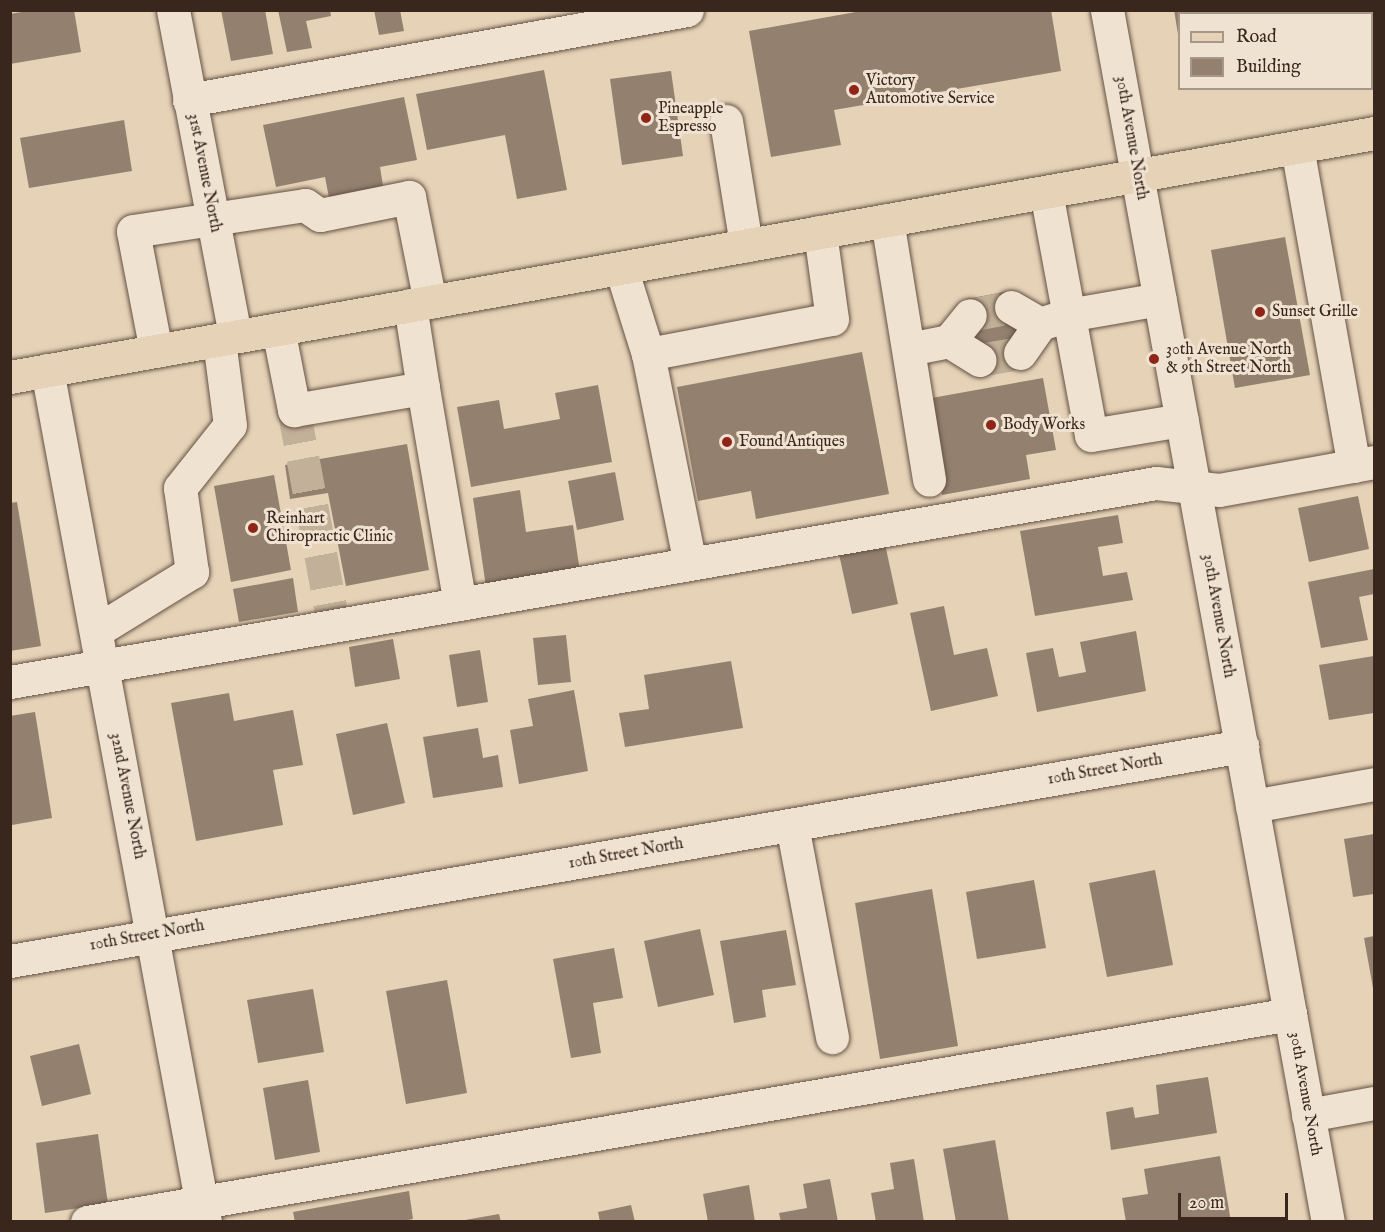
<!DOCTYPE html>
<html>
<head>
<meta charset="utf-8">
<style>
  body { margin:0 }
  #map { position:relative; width:1385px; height:1232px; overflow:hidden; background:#e6d2b7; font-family:"IM FELL English",serif }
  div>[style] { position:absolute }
  .building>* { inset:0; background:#93806e }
  .minor-tunnel>* { height:33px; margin-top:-16.5px; transform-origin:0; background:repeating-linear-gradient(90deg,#c3b098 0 33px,transparent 0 49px) }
  .roads { filter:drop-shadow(0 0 2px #645244) drop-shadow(0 0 2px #645244) }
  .minor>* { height:33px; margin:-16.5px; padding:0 16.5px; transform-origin:16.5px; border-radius:16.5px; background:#efe2d0 }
  .major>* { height:33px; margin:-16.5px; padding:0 16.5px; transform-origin:16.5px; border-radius:16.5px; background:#e6d2b7 }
  .dots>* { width:16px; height:16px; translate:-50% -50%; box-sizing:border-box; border:3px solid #efe2d0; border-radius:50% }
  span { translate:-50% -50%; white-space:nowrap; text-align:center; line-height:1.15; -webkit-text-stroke:6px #efe2d0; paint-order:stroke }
  .poi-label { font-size:16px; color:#39271e }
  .left { translate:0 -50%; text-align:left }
  .street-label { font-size:16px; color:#39271e }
  .frame { position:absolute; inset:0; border:12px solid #39271e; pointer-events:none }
  .legend { position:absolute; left:1178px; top:12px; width:195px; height:78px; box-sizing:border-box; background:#efe2d0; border:2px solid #a69789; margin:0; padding:8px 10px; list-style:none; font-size:18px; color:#39271e }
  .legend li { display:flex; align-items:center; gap:12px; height:30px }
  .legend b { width:30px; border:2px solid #a69789 }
  .scale { position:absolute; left:1178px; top:1193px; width:110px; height:27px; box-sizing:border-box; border:3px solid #39271e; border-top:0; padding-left:8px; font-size:18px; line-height:21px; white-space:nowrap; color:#39271e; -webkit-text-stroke:4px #efe2d0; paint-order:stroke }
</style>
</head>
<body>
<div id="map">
  <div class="building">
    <i style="clip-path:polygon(33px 10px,74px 10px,81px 52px,10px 64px,10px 14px)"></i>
    <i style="clip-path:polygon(221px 10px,265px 10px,273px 54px,231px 61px)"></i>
    <i style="clip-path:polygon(278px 10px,330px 10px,331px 16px,306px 21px,312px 48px,287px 52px)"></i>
    <i style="clip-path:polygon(374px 10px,400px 10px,404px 31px,379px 35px)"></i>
    <i style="clip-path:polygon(867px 10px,1051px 10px,1061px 71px,834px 110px,841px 145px,771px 157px,749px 31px)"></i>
    <i style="clip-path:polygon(1174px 10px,1374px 10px,1374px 35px,1372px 35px,1372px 14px,1180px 14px,1178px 34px)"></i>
    <i style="clip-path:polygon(544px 70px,567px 190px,517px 199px,505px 135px,427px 150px,416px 94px)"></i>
    <i style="clip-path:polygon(671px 71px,683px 156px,622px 165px,610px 79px)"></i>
    <i style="clip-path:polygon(404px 97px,417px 160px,380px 167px,384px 192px,330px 203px,325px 177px,276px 187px,263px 125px)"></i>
    <i style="clip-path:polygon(124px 120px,132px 171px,29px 188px,20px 138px)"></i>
    <i style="clip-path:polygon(1285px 237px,1310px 375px,1235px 388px,1211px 250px)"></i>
    <i style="clip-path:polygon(1009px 291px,1023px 368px,982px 376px,967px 299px)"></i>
    <i style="clip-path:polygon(862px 352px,889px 494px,756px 519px,751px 491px,698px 501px,677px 387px)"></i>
    <i style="clip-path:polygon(1043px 378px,1056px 450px,1026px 455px,1030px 479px,942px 495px,926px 399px)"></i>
    <i style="clip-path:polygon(598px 385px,612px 462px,471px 487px,457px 407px,499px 400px,504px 429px,560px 419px,555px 393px)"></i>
    <i style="clip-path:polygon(407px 444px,429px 570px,346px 586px,328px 493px,290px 499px,285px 465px)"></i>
    <i style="clip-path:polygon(615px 472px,624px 520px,577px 530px,568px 481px)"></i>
    <i style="clip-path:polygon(274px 475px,291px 570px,231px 582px,214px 486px)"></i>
    <i style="clip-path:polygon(520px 490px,526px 532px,573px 525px,580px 572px,486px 587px,473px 498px)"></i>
    <i style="clip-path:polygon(1358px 496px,1369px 549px,1309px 562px,1298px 508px)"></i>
    <i style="clip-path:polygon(17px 502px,41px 646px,10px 651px,10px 503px)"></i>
    <i style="clip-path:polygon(1118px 515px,1123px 543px,1098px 547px,1103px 576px,1127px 572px,1133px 600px,1035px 616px,1020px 531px)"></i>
    <i style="clip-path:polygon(885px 544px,898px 604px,852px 614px,839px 554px)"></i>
    <i style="clip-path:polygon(1374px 569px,1374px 594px,1359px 597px,1368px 640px,1321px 648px,1308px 582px)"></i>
    <i style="clip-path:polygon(293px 578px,298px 612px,239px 622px,233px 589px)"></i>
    <i style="clip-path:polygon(944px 606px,954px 655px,987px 648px,998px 696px,931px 711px,910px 613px)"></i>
    <i style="clip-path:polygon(1136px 631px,1146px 691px,1037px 712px,1026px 653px,1053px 648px,1059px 677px,1086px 672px,1080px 642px)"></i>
    <i style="clip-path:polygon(566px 635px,571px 682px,538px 685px,533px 638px)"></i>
    <i style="clip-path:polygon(393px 639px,400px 679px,355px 687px,349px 647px)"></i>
    <i style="clip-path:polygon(480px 650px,488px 702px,457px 707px,449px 655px)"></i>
    <i style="clip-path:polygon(1374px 656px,1374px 713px,1329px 720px,1319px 665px)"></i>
    <i style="clip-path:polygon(731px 661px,743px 728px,625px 747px,619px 713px,649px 709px,644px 675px)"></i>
    <i style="clip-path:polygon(574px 690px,588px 771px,519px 784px,510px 730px,533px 726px,528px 699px)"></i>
    <i style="clip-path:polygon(229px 693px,234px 721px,293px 710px,303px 765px,273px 770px,283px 825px,196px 841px,171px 703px)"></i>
    <i style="clip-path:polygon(35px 712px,52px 818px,12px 825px,10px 716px)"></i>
    <i style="clip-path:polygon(387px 723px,405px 803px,353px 815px,336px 734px)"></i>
    <i style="clip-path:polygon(478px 728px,483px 758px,498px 755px,503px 787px,433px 798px,423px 737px)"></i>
    <i style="clip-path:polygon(1374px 834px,1374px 894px,1353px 897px,1344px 839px)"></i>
    <i style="clip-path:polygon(1155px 870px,1173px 965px,1107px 977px,1089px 883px)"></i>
    <i style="clip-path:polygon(1034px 880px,1046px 948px,977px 959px,966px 892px)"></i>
    <i style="clip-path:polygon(932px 889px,958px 1046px,880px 1059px,855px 903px)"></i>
    <i style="clip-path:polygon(700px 929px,714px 995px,658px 1007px,644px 941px)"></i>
    <i style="clip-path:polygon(786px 930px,796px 985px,762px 990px,766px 1017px,734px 1023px,720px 941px)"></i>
    <i style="clip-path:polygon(1374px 936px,1374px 988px,1373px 988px,1364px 938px)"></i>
    <i style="clip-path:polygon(614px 948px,623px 998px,593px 1003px,601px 1053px,571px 1058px,553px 959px)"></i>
    <i style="clip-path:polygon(447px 980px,467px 1093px,406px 1104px,386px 991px)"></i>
    <i style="clip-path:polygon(313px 989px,324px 1052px,258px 1063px,247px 1000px)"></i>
    <i style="clip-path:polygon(79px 1044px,91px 1094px,42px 1106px,30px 1056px)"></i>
    <i style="clip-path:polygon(1208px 1077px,1217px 1133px,1111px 1150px,1106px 1112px,1133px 1107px,1135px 1118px,1159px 1114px,1156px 1085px)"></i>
    <i style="clip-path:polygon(308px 1080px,320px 1152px,275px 1160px,263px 1088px)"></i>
    <i style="clip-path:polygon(98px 1134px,108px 1204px,45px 1213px,36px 1143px)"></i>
    <i style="clip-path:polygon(995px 1140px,1009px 1222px,956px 1222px,943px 1149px)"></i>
    <i style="clip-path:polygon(1220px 1156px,1231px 1222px,1126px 1222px,1122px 1198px,1148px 1194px,1144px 1169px)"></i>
    <i style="clip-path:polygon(914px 1159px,924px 1222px,876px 1222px,871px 1193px,894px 1189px,890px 1163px)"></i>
    <i style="clip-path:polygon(830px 1179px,838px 1222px,781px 1222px,779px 1213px,807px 1208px,803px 1184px)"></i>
    <i style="clip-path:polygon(749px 1185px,755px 1222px,708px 1222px,703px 1194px)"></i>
    <i style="clip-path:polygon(409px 1191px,413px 1219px,397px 1222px,295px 1222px,293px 1212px)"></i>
    <i style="clip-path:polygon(631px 1205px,635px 1222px,600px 1222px,598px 1212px)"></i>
    <i style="clip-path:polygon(499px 1214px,501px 1222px,465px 1222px,465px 1220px)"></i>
  </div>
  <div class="minor-tunnel">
    <i style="left:970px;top:315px;width:42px;rotate:-11deg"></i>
    <i style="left:979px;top:360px;width:42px;rotate:-9.7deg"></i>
    <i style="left:294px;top:410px;width:220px;rotate:79.5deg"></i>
  </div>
  <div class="roads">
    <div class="minor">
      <i style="left:173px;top:10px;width:332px;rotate:79.2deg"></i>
      <i style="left:1107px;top:10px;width:1232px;rotate:79.67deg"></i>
      <i style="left:189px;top:100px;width:506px;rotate:-10.24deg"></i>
      <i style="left:726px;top:121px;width:126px;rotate:80.8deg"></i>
      <i style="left:1297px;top:147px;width:324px;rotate:79.9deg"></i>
      <i style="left:1046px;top:192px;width:247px;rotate:79.5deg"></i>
      <i style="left:1091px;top:435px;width:92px;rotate:-9.4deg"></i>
      <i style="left:887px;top:220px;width:263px;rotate:80.8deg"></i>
      <i style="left:621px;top:268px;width:90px;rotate:72.6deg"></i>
      <i style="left:648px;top:354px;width:214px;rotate:78.7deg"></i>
      <i style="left:1011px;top:307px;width:34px;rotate:30deg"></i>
      <i style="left:278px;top:329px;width:83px;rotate:78.8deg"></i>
      <i style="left:294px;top:410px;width:131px;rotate:-9.7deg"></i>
      <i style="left:423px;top:388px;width:84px;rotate:-98.9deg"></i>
      <i style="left:949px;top:341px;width:33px;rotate:-51deg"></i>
      <i style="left:909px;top:349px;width:41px;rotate:-11.3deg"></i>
      <i style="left:949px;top:341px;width:36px;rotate:32deg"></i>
      <i style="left:156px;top:351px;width:122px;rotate:-100.9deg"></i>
      <i style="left:133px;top:231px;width:174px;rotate:-8.6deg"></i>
      <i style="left:305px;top:205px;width:18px;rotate:34deg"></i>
      <i style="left:320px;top:215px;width:91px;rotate:-11.4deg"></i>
      <i style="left:409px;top:197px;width:107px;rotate:78.7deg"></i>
      <i style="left:1020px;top:353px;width:35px;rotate:-55deg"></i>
      <i style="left:1040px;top:324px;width:29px;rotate:-18deg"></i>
      <i style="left:1068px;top:315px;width:93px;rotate:-9.9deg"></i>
      <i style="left:648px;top:354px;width:187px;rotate:-10.8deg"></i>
      <i style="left:832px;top:319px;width:88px;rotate:-97.9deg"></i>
      <i style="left:47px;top:370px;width:867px;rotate:79.49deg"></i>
      <i style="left:423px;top:388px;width:219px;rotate:80.3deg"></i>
      <i style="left:96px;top:631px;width:113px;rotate:-31.6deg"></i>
      <i style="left:192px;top:572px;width:85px;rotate:-98.1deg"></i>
      <i style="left:180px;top:488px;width:80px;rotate:-51.6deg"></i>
      <i style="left:230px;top:425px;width:86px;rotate:-97.4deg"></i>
      <i style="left:10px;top:682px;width:1163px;rotate:-9.85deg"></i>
      <i style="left:1156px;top:483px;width:63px;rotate:6.3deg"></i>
      <i style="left:1219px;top:490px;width:158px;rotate:-10.2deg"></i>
      <i style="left:1252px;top:806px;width:124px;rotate:-10.2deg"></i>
      <i style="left:792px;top:825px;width:216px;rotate:79.3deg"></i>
      <i style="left:10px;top:961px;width:1251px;rotate:-9.9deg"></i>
      <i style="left:1308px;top:1115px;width:67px;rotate:-10.3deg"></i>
      <i style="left:87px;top:1222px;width:1221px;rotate:-9.81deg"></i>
    </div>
    <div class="major">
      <i style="left:10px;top:377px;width:1386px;rotate:-10.14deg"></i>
    </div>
  </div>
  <div class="dots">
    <i style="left:854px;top:90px;background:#8f2418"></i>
    <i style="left:646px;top:118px;background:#8f2418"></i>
    <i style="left:1260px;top:312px;background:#8f2418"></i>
    <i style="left:1154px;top:359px;background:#8f2418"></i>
    <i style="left:991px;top:425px;background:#8f2418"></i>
    <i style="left:727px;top:442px;background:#8f2418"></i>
    <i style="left:253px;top:528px;background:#8f2418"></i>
  </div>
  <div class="poi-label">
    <span class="left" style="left:866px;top:90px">Victory<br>Automotive Service</span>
    <span class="left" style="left:658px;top:118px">Pineapple<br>Espresso</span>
    <span class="left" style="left:1272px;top:312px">Sunset Grille</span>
    <span class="left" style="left:1166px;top:359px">30th Avenue North<br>&amp; 9th Street North</span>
    <span class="left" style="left:1003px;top:425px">Body Works</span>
    <span class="left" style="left:739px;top:442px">Found Antiques</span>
    <span class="left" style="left:266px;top:528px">Reinhart<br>Chiropractic Clinic</span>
  </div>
  <div class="street-label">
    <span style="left:1131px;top:138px;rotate:80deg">30th Avenue North</span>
    <span style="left:204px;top:173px;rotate:79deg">31st Avenue North</span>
    <span style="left:1218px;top:616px;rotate:80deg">30th Avenue North</span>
    <span style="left:1105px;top:770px;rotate:-10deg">10th Street North</span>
    <span style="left:127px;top:796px;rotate:79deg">32nd Avenue North</span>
    <span style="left:626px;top:854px;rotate:-10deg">10th Street North</span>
    <span style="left:147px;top:936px;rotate:-10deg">10th Street North</span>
    <span style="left:1305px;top:1094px;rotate:80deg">30th Avenue North</span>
  </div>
  <div class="frame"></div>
  <ul class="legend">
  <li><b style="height:8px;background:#e6d2b7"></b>Road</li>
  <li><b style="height:16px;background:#93806e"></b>Building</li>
  </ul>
  <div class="scale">20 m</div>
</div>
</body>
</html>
